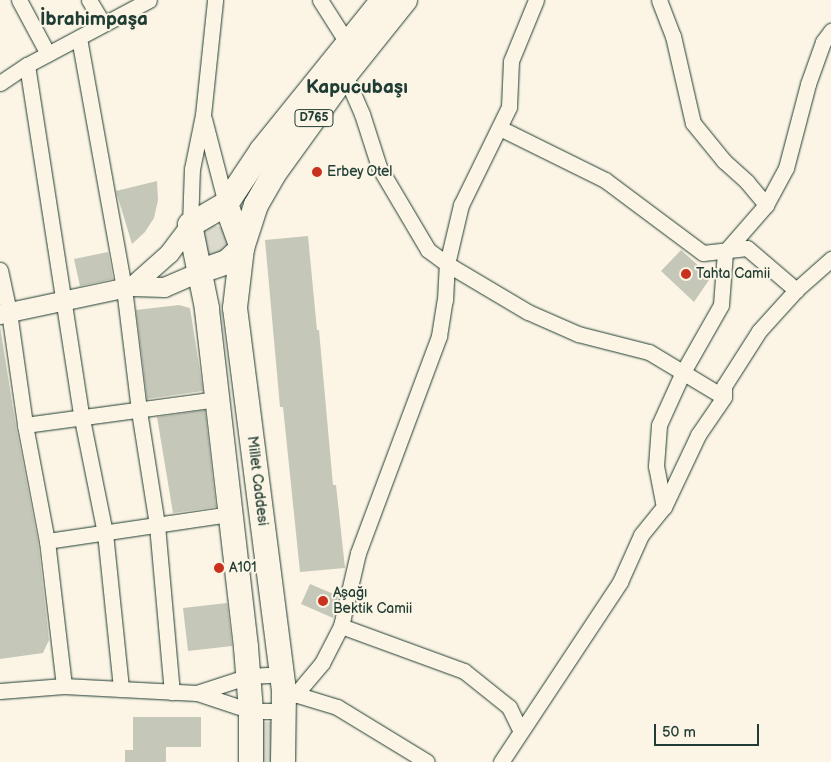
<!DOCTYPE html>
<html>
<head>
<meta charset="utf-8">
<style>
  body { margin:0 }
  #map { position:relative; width:831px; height:762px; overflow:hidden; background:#fcf5e5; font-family:"Balsamiq Sans",sans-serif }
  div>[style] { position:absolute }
  .green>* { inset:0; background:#dcdacc }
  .building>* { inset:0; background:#c5c7b9 }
  .roads { filter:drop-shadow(0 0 1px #1f3d34) drop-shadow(0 0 1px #1f3d34) }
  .minor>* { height:15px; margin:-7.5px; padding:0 7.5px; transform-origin:7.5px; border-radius:7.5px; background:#fcf5e5 }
  .tertiary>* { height:19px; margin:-9.5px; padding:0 9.5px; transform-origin:9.5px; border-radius:9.5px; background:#fcf5e5 }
  .primary>* { height:24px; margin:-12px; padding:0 12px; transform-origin:12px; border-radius:12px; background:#fcf5e5 }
  .dots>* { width:14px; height:14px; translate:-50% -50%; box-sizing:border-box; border:2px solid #fcf5e5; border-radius:50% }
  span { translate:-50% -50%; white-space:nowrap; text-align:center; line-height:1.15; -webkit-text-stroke:4px #fcf5e5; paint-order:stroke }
  .shield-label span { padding:1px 4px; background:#fcf5e5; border:1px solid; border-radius:4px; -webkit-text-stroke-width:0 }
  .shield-label { font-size:12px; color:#1f3d34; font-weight:700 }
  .poi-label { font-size:14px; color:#1f3d34 }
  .left { translate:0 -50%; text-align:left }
  .street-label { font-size:14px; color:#1f3d34 }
  .district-label { font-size:19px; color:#1f3d34; font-weight:700 }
  .scale { position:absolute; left:654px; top:724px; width:105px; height:22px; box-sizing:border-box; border:2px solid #1f3d34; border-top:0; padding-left:6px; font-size:15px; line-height:18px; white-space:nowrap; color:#1f3d34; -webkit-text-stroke:4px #fcf5e5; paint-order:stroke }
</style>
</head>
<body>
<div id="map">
  <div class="green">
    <i style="clip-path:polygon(213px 225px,223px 228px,229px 243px,224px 252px,209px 256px,205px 253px,203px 230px)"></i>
    <i style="clip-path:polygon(261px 722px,275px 722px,275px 762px,261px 762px)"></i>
  </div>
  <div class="building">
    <i style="clip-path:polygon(157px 181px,158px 200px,154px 218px,145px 232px,132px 244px,116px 191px)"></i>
    <i style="clip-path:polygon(308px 236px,317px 330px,319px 330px,333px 485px,336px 485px,345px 568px,300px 572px,283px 407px,280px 407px,265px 240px)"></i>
    <i style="clip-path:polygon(681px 250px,711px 277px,694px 302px,661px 271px)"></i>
    <i style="clip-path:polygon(108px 252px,113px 279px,80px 286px,74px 259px)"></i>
    <i style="clip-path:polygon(179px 305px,190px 308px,203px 391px,147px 399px,136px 310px)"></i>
    <i style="clip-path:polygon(0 326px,16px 427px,38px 542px,49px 640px,43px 653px,0 659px)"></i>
    <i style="clip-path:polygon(205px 410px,216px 507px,173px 513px,157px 417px)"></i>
    <i style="clip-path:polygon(310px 584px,338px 596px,333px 618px,301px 604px)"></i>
    <i style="clip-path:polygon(227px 603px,232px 646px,188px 651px,183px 608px)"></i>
    <i style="clip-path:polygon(133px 717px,201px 717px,201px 747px,166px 747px,166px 762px,125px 762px,125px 750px,133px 750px)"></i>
  </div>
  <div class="roads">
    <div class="minor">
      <i style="left:19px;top:0;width:61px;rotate:61.8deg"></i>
      <i style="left:89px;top:0;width:27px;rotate:59deg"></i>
      <i style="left:320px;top:0;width:52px;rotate:57.5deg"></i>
      <i style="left:659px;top:0;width:39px;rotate:69deg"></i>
      <i style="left:673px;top:36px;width:89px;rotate:77.1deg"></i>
      <i style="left:693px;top:123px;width:49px;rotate:50.8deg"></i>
      <i style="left:724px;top:161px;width:31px;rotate:42deg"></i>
      <i style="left:747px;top:182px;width:30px;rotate:50deg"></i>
      <i style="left:79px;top:38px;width:254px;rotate:79.8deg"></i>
      <i style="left:124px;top:288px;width:124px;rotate:83deg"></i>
      <i style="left:139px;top:411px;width:115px;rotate:81deg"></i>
      <i style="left:157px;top:525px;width:168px;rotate:84.9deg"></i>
      <i style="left:27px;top:65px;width:358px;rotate:81.2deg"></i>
      <i style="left:82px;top:419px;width:116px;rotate:78.6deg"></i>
      <i style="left:105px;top:533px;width:157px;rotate:84.1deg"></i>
      <i style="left:345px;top:75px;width:43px;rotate:66.4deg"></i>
      <i style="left:362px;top:114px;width:56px;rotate:72.2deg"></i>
      <i style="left:379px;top:167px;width:96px;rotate:59.4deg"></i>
      <i style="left:428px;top:250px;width:24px;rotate:36deg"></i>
      <i style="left:447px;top:264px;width:94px;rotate:30.7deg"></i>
      <i style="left:528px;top:312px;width:55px;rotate:23.7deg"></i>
      <i style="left:578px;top:334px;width:73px;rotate:14.2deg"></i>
      <i style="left:649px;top:352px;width:87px;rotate:31deg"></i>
      <i style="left:0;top:83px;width:32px;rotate:-34deg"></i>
      <i style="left:27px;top:65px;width:138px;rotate:-28deg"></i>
      <i style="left:204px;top:119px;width:88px;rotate:75.5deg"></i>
      <i style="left:500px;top:128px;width:117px;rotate:26.3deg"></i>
      <i style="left:605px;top:180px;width:122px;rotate:36.7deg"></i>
      <i style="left:703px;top:253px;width:44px;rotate:-6.5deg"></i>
      <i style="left:747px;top:248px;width:65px;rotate:40.6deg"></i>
      <i style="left:190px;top:225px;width:56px;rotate:-88deg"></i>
      <i style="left:192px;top:169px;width:55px;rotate:-78.5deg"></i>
      <i style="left:203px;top:115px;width:116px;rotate:-84deg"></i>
      <i style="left:0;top:270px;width:43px;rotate:77.9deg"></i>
      <i style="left:9px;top:312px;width:114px;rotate:81.9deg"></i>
      <i style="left:25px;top:425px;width:118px;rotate:79.3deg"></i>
      <i style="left:47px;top:541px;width:146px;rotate:83.3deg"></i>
      <i style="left:25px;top:425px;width:194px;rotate:-7.7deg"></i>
      <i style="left:664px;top:507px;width:42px;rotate:-101deg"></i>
      <i style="left:656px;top:466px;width:41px;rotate:-85.8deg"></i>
      <i style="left:659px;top:425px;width:58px;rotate:-65.6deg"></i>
      <i style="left:683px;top:372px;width:77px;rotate:-60.4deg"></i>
      <i style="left:721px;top:305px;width:53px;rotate:-85.7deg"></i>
      <i style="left:725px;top:252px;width:62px;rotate:-48.9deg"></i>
      <i style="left:766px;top:205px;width:42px;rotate:-61.6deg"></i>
      <i style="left:786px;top:168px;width:87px;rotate:-75.3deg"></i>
      <i style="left:808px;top:84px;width:45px;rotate:-70.3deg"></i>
      <i style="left:823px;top:42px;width:14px;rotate:-54deg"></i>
      <i style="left:47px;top:541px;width:185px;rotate:-8.4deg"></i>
      <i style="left:341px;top:626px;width:131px;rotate:20.1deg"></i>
      <i style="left:464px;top:671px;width:58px;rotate:38.7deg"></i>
      <i style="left:509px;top:707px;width:25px;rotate:64deg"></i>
      <i style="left:0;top:691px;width:64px;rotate:-4.5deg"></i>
      <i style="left:64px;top:686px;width:133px;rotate:3deg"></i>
      <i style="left:197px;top:693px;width:57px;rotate:18.4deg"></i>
      <i style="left:251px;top:711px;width:33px"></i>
      <i style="left:288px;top:692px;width:51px;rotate:17deg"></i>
      <i style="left:337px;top:707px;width:105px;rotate:31.4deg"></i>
      <i style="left:197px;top:693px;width:55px;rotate:-18.1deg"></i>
      <i style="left:249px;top:676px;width:33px;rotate:-3deg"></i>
      <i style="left:295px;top:695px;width:42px;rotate:-49.8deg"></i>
      <i style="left:322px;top:663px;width:42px;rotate:-62.8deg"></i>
      <i style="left:341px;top:626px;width:75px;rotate:-76.9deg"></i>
      <i style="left:358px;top:553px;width:232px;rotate:-69.5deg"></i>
      <i style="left:439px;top:336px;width:36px;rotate:-81deg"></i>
      <i style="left:445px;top:300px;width:36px;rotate:-87deg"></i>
      <i style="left:447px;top:264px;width:61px;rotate:-76.7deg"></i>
      <i style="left:461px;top:205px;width:109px;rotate:-63.9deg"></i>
      <i style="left:509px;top:107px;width:46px;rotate:-87.5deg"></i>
      <i style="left:511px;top:61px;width:66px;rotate:-67.7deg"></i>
      <i style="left:501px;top:762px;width:216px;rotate:-56.5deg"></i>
      <i style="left:620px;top:582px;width:51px;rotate:-65.9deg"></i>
      <i style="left:641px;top:535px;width:36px;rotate:-51deg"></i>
      <i style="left:664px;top:507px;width:80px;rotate:-64.7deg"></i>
      <i style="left:698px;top:435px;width:46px;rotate:-55.6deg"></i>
      <i style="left:724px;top:397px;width:11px;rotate:-90deg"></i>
      <i style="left:724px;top:386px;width:65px;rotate:-57.5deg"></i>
      <i style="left:759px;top:331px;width:55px;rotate:-47.9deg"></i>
      <i style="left:796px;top:290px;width:47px;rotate:-41.5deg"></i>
    </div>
    <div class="tertiary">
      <i style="left:132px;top:286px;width:50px;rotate:-41.7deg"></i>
      <i style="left:169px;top:253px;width:35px;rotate:-53deg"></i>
      <i style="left:0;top:314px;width:135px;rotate:-12deg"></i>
      <i style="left:132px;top:286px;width:32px;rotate:2deg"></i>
      <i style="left:164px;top:287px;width:40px;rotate:-23.4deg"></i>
    </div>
    <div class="primary">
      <i style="left:226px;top:204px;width:47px;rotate:70deg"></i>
      <i style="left:242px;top:248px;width:60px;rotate:96.7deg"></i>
      <i style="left:235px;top:308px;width:386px;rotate:82.7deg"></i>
      <i style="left:284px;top:691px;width:71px;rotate:90.8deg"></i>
      <i style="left:201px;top:271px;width:28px;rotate:-19deg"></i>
      <i style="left:227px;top:262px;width:21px;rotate:-43deg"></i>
      <i style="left:242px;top:248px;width:45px;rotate:-72deg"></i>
      <i style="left:256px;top:205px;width:34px;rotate:-60deg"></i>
      <i style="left:273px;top:175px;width:123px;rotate:-54.2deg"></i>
      <i style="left:345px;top:75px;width:96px;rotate:-51.3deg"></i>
      <i style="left:251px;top:762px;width:51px;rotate:-90deg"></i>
      <i style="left:251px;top:711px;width:64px;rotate:-94.5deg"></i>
      <i style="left:246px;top:647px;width:341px;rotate:-96.6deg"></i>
      <i style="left:207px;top:308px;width:85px;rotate:-101.6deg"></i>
      <i style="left:190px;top:225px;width:42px;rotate:-30.3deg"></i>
      <i style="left:226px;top:204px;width:65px;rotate:-56.3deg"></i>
      <i style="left:262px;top:150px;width:193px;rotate:-51.1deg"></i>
    </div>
  </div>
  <div class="dots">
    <i style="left:317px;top:172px;background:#c8321e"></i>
    <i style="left:686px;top:274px;background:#c8321e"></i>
    <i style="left:219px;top:568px;background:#c8321e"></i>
    <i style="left:323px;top:601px;background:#c8321e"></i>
  </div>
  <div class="shield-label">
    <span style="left:314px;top:118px">D765</span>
  </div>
  <div class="poi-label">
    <span class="left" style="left:327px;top:172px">Erbey Otel</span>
    <span class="left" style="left:696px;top:274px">Tahta Camii</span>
    <span class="left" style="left:229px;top:568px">A101</span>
    <span class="left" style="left:333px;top:601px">Aşağı<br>Bektik Camii</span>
  </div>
  <div class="street-label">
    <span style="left:257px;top:481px;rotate:83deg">Millet Caddesi</span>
  </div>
  <div class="district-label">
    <span style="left:94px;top:20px">İbrahimpaşa</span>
    <span style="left:357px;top:88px">Kapucubaşı</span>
  </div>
  <div class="scale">50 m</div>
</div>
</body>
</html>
